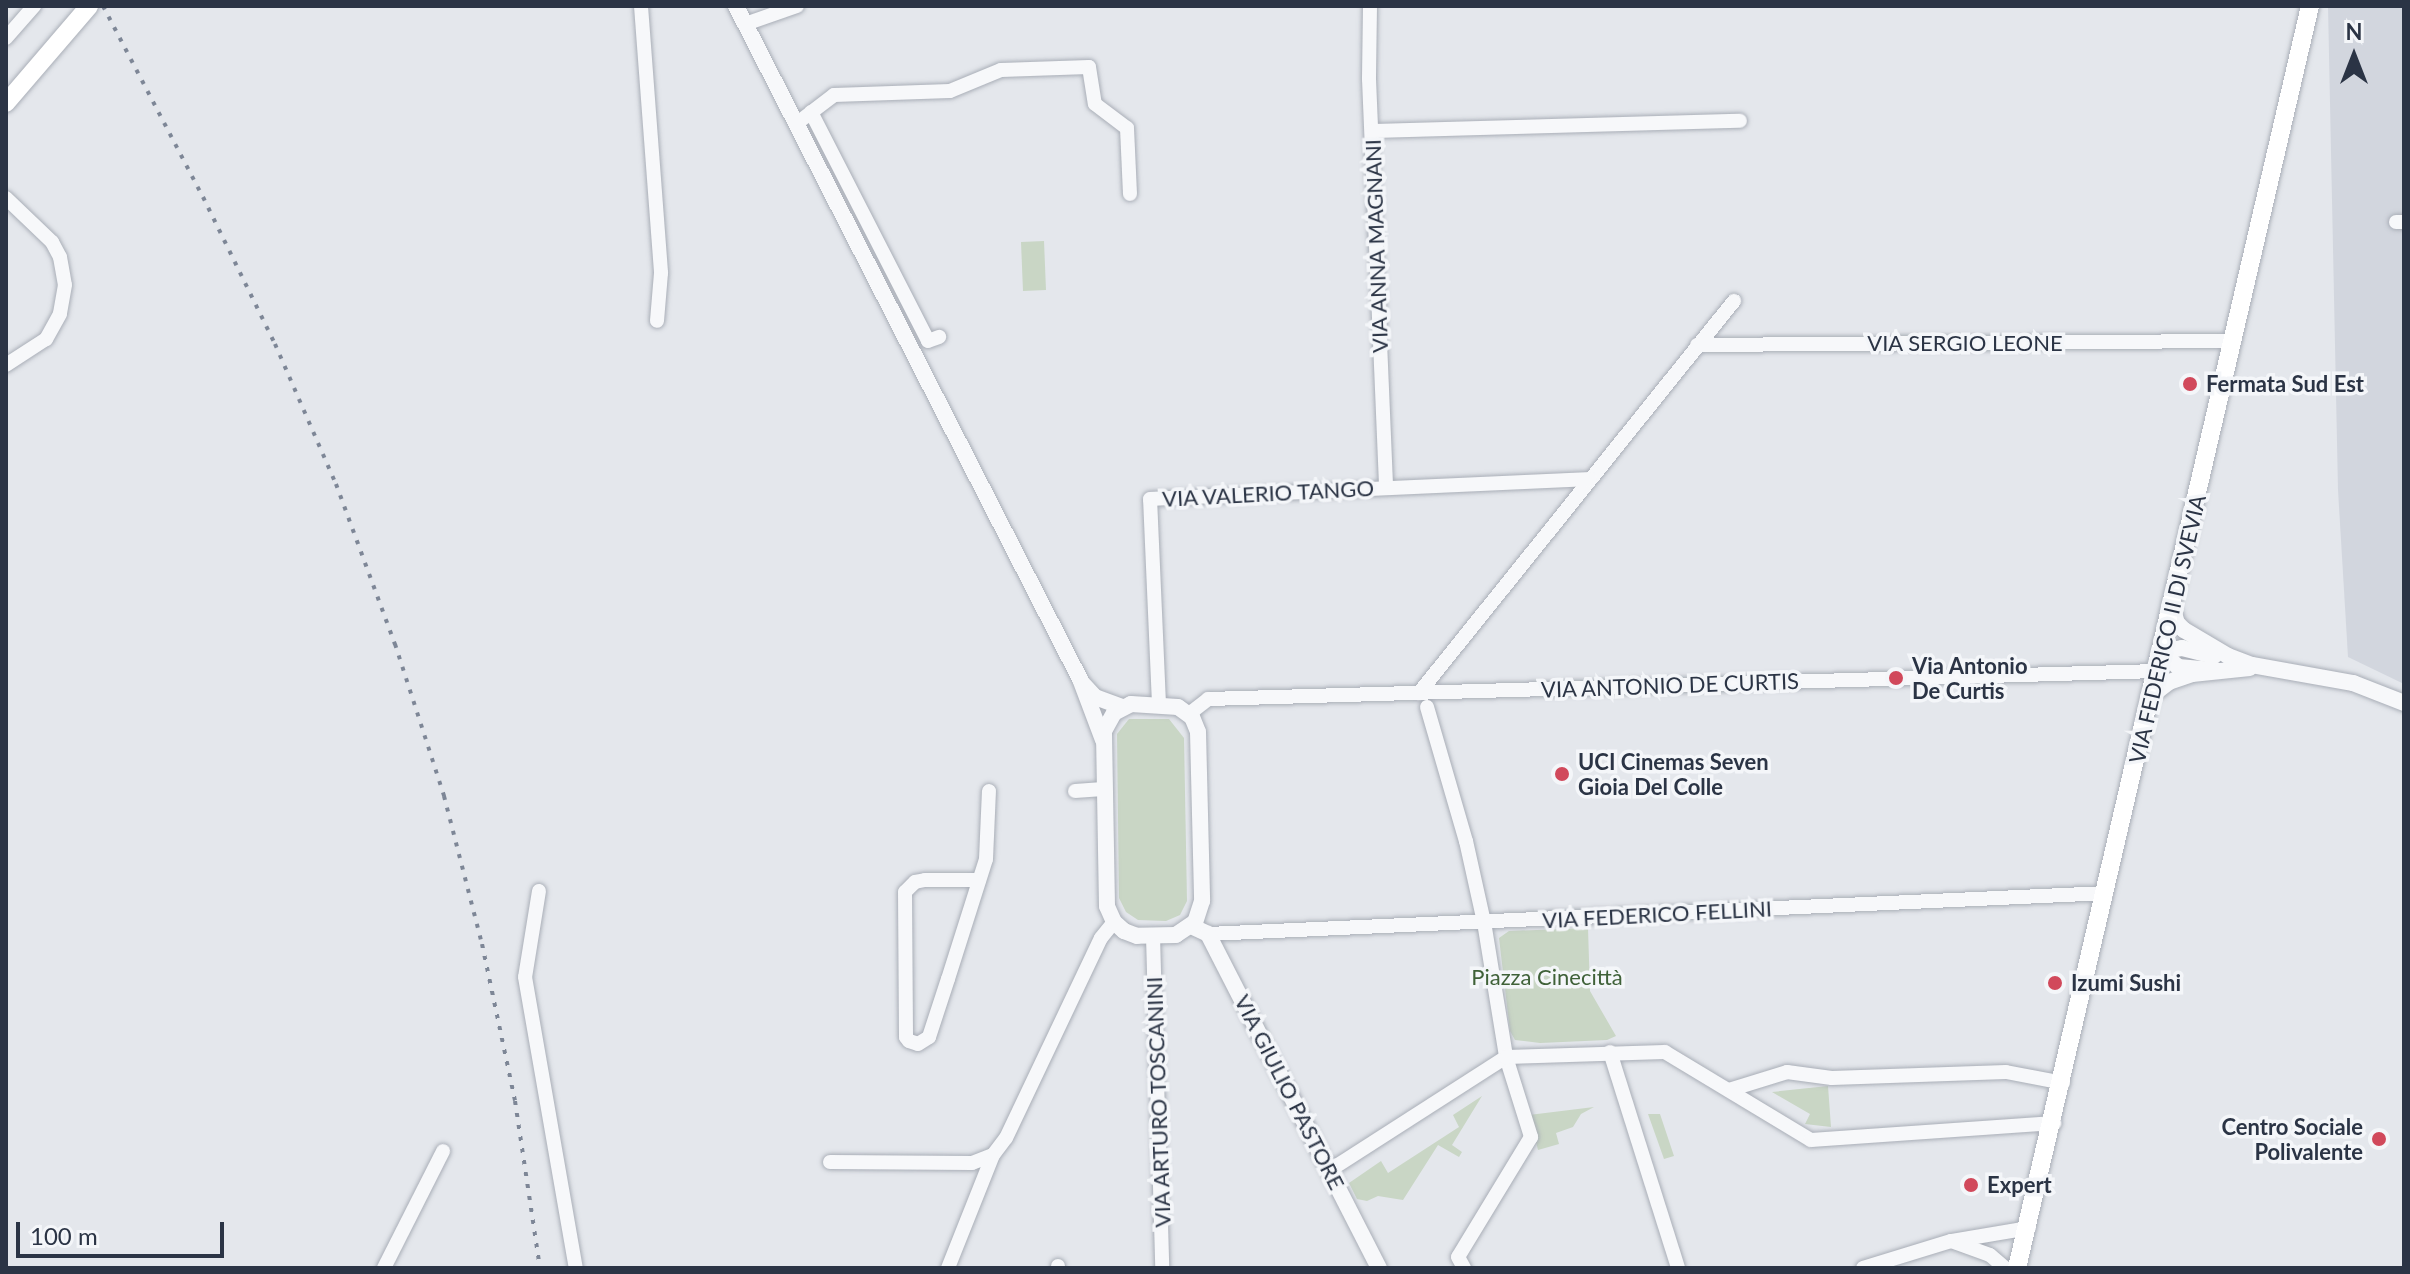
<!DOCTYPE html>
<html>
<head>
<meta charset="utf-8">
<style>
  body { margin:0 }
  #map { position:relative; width:2410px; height:1274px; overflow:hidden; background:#e4e7ec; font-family:Lato,sans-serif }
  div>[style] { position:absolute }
  .built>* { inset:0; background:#d2d6de }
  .green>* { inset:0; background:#c9d6c5 }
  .roads { filter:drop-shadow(0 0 2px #a9aeb7) drop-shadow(0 0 2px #a9aeb7) }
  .minor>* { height:14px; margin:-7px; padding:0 7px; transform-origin:7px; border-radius:7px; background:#f7f8fa }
  .tertiary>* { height:16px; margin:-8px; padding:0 8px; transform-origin:8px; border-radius:8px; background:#f7f8fa }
  .secondary>* { height:18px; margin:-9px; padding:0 9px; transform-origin:9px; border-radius:9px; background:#fff }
  .rail>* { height:4px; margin-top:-2px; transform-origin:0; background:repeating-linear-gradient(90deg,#7d8696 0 4px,transparent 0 12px) }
  .dots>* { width:22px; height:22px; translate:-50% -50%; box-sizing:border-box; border:4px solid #f4f6f9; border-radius:50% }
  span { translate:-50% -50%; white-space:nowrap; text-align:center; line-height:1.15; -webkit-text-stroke:7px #f4f6f9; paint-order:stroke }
  .street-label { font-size:22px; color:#2b3445 }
  .poi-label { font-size:22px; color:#2b3445; font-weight:700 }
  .left { translate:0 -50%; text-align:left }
  .right { translate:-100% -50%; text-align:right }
  .park-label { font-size:22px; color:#3f6138 }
  .frame { position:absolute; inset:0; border:8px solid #2b3445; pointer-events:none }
  .north { position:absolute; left:2314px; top:16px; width:80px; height:80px; -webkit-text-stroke:6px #f4f6f9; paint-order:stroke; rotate:0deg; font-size:22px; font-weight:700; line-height:32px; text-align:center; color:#2b3445 }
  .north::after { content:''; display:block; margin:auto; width:28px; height:36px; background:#2b3445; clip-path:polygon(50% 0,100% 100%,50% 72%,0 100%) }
  .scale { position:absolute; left:16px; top:1222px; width:208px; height:36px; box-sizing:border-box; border:4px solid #2b3445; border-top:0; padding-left:10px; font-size:24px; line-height:28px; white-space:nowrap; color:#2b3445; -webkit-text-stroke:6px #f4f6f9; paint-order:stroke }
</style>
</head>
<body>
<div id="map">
  <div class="built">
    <i style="clip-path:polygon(2328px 6px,2404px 6px,2404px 684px,2348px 657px,2338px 490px)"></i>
  </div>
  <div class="green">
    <i style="clip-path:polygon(1044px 241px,1046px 290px,1023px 291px,1021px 242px)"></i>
    <i style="clip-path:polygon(1129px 719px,1169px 719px,1184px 738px,1187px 901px,1180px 915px,1166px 921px,1138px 920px,1126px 912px,1119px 898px,1117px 734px)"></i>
    <i style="clip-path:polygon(1588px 928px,1590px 991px,1616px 1036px,1607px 1040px,1540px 1043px,1515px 1040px,1510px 1031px,1499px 938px,1509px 931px)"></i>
    <i style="clip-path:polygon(1828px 1086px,1831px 1127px,1805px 1124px,1810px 1114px,1772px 1092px)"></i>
    <i style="clip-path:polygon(1482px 1096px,1452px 1145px,1462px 1152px,1459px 1157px,1438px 1145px,1403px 1200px,1378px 1196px,1367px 1201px,1357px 1199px,1349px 1183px,1381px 1161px,1388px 1173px,1459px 1127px,1453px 1115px)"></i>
    <i style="clip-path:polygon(1594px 1107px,1581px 1114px,1573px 1127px,1556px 1133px,1559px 1144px,1538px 1150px,1529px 1115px)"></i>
    <i style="clip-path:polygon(1648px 1114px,1660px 1114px,1674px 1156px,1664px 1159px)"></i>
  </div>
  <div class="roads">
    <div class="minor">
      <i style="left:641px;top:6px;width:268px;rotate:85.7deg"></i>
      <i style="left:661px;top:273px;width:48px;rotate:94.8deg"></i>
      <i style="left:1370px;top:6px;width:73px;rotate:90.8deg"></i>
      <i style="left:1369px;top:79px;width:408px;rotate:87.6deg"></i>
      <i style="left:745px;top:24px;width:55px;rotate:-19.1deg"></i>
      <i style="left:6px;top:38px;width:43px;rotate:-48.8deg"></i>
      <i style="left:811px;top:112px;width:257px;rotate:62.9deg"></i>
      <i style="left:928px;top:341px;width:12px;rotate:-20deg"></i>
      <i style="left:796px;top:124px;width:48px;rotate:-37.3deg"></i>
      <i style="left:834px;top:95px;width:116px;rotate:-2deg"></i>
      <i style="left:950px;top:91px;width:55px;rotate:-22.4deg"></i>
      <i style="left:1001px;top:70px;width:88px;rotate:-2deg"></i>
      <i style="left:1089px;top:67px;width:37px;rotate:81deg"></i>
      <i style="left:1095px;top:104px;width:40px;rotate:37deg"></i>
      <i style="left:1127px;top:128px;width:66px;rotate:87.4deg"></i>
      <i style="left:1372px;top:131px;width:368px;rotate:-1.6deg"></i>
      <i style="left:6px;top:198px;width:64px;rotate:43.7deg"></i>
      <i style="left:52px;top:242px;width:17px;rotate:62deg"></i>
      <i style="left:60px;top:257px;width:28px;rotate:80deg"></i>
      <i style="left:65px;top:285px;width:29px;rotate:100deg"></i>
      <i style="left:60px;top:314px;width:29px;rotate:119deg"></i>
      <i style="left:46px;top:339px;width:48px;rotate:147deg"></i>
      <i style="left:2396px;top:222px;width:8px"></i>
      <i style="left:1697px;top:345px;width:536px;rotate:-0.43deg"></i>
      <i style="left:1419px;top:693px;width:503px;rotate:-51.22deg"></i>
      <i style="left:1159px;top:704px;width:205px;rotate:-92.5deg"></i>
      <i style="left:1150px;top:499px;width:440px;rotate:-2.6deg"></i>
      <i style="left:1427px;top:707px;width:140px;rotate:73.8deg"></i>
      <i style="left:1466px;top:841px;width:83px;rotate:77.5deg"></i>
      <i style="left:1484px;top:922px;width:137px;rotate:80.7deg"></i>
      <i style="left:1506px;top:1057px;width:84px;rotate:72.6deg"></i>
      <i style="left:1531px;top:1137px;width:140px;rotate:121.3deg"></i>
      <i style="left:1458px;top:1257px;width:13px;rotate:61deg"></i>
      <i style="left:1189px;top:714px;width:24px;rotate:-38deg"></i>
      <i style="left:1208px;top:699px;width:949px;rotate:-1.69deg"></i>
      <i style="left:1075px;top:791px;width:28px;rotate:-4deg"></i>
      <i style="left:979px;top:880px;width:54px;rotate:180deg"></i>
      <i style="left:925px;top:880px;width:10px;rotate:169deg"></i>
      <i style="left:915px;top:882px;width:14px;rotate:135deg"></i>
      <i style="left:905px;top:892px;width:145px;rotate:89.6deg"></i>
      <i style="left:906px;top:1037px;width:5px;rotate:53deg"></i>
      <i style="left:909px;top:1041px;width:9px;rotate:18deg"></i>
      <i style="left:918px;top:1044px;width:13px;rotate:-32deg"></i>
      <i style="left:929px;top:1037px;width:61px;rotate:-71.9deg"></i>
      <i style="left:948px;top:979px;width:126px;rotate:-72.4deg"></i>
      <i style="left:986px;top:859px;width:68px;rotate:-87.5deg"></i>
      <i style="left:539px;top:891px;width:87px;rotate:99.2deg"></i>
      <i style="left:525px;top:977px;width:295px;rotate:80.1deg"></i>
      <i style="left:1208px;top:934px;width:899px;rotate:-2.61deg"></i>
      <i style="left:1153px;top:936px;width:332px;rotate:88.4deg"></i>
      <i style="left:1610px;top:1052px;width:226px;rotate:72.5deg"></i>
      <i style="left:1729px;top:1090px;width:61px;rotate:-17.2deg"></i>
      <i style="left:1787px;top:1072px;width:45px;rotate:7.6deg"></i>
      <i style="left:1832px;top:1078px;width:174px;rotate:-2deg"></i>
      <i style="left:2006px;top:1072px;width:58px;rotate:10.9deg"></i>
      <i style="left:830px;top:1162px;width:142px;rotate:0.4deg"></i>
      <i style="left:972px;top:1163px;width:22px;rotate:-21deg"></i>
      <i style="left:993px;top:1155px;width:21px;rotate:-53deg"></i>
      <i style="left:1006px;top:1138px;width:221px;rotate:-64.6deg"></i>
      <i style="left:1101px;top:938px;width:21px;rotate:-51deg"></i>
      <i style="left:1330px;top:1170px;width:209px;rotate:-32.7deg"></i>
      <i style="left:1506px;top:1057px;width:159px;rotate:-1.8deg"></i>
      <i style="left:1665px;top:1052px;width:170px;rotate:31.1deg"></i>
      <i style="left:1811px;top:1140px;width:244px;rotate:-4deg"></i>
      <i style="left:1952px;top:1241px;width:78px;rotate:-9.6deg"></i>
      <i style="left:1058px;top:1266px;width:2px;rotate:90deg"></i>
      <i style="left:384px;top:1268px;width:131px;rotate:-63.2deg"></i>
      <i style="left:948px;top:1268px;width:122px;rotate:-68.3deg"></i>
      <i style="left:1863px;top:1268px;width:92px;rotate:-17.1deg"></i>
      <i style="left:1951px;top:1241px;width:41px;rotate:19.7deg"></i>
      <i style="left:1990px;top:1255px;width:20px;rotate:41deg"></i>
    </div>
    <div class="tertiary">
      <i style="left:736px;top:6px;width:756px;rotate:62.93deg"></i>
      <i style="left:1080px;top:679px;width:65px;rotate:69.3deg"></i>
      <i style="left:2172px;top:606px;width:18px;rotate:74deg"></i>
      <i style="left:2177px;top:623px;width:10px;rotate:45deg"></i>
      <i style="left:2184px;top:630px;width:51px;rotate:30.6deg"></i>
      <i style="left:2228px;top:656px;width:26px;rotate:21deg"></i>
      <i style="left:2252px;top:665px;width:103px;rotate:10.1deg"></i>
      <i style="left:2353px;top:683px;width:55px;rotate:21.4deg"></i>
      <i style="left:2214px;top:656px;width:33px;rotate:-166deg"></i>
      <i style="left:2182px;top:648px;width:21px;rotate:169deg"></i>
      <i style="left:2161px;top:652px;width:23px;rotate:41deg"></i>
      <i style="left:2178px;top:667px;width:38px;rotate:5deg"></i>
      <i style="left:1083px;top:684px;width:18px;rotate:47deg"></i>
      <i style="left:1095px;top:697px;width:29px;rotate:20deg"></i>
      <i style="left:2151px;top:696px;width:23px;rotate:-38deg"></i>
      <i style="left:2169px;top:682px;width:24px;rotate:-19deg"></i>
      <i style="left:2192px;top:674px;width:58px;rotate:-5.9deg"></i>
      <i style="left:1131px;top:704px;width:47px;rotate:3.7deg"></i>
      <i style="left:1178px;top:707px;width:17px;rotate:36deg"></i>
      <i style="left:1192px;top:717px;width:16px;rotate:68deg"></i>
      <i style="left:1198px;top:732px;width:169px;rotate:88.6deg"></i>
      <i style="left:1202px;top:901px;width:22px;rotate:108deg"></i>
      <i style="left:1195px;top:922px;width:23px;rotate:146deg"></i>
      <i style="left:1176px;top:935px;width:39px;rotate:179deg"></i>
      <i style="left:1137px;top:936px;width:14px;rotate:-159deg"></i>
      <i style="left:1124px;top:931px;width:13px;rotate:-138deg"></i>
      <i style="left:1114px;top:922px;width:17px;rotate:-114deg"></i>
      <i style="left:1107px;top:906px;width:175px;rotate:-91deg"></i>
      <i style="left:1104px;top:731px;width:21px;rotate:-61deg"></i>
      <i style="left:1114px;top:713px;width:19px;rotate:-28deg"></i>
      <i style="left:1191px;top:926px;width:19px;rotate:25deg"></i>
      <i style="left:1208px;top:934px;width:375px;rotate:62.9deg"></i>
    </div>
    <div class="secondary">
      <i style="left:6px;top:103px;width:128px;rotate:-49.4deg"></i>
      <i style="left:2017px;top:1268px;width:1296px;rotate:-76.93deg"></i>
    </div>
  </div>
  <div class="rail">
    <i style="left:103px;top:6px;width:216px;rotate:62.4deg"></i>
    <i style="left:203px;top:197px;width:164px;rotate:63.9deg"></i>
    <i style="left:275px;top:344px;width:153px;rotate:66.5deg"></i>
    <i style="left:336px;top:484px;width:171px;rotate:69.8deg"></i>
    <i style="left:395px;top:644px;width:160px;rotate:72.1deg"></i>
    <i style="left:444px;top:796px;width:153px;rotate:75.6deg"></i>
    <i style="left:482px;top:944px;width:160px;rotate:78.1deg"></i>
    <i style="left:515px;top:1101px;width:169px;rotate:81.5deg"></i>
  </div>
  <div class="dots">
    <i style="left:2190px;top:384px;background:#d1495b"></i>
    <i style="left:1896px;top:678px;background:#d1495b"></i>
    <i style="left:1562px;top:774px;background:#d1495b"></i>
    <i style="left:2055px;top:983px;background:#d1495b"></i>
    <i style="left:2379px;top:1139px;background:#d1495b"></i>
    <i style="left:1971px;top:1185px;background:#d1495b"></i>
  </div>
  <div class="street-label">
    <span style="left:1376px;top:246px;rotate:-92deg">VIA ANNA MAGNANI</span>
    <span style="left:1965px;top:343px">VIA SERGIO LEONE</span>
    <span style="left:1268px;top:493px;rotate:-3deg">VIA VALERIO TANGO</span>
    <span style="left:2167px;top:629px;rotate:-77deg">VIA FEDERICO II DI SVEVIA</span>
    <span style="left:1670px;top:685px;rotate:-2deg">VIA ANTONIO DE CURTIS</span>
    <span style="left:1657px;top:914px;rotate:-3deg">VIA FEDERICO FELLINI</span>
    <span style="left:1290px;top:1092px;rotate:63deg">VIA GIULIO PASTORE</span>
    <span style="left:1158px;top:1102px;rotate:-92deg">VIA ARTURO TOSCANINI</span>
  </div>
  <div class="poi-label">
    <span class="left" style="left:2206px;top:384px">Fermata Sud Est</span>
    <span class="left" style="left:1912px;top:678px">Via Antonio<br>De Curtis</span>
    <span class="left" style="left:1578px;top:774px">UCI Cinemas Seven<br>Gioia Del Colle</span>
    <span class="left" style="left:2071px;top:983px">Izumi Sushi</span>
    <span class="right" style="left:2363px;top:1139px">Centro Sociale<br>Polivalente</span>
    <span class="left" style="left:1987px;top:1185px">Expert</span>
  </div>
  <div class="park-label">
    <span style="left:1547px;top:977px">Piazza Cinecittà</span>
  </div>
  <div class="frame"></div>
  <div class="north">N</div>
  <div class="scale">100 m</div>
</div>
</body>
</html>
